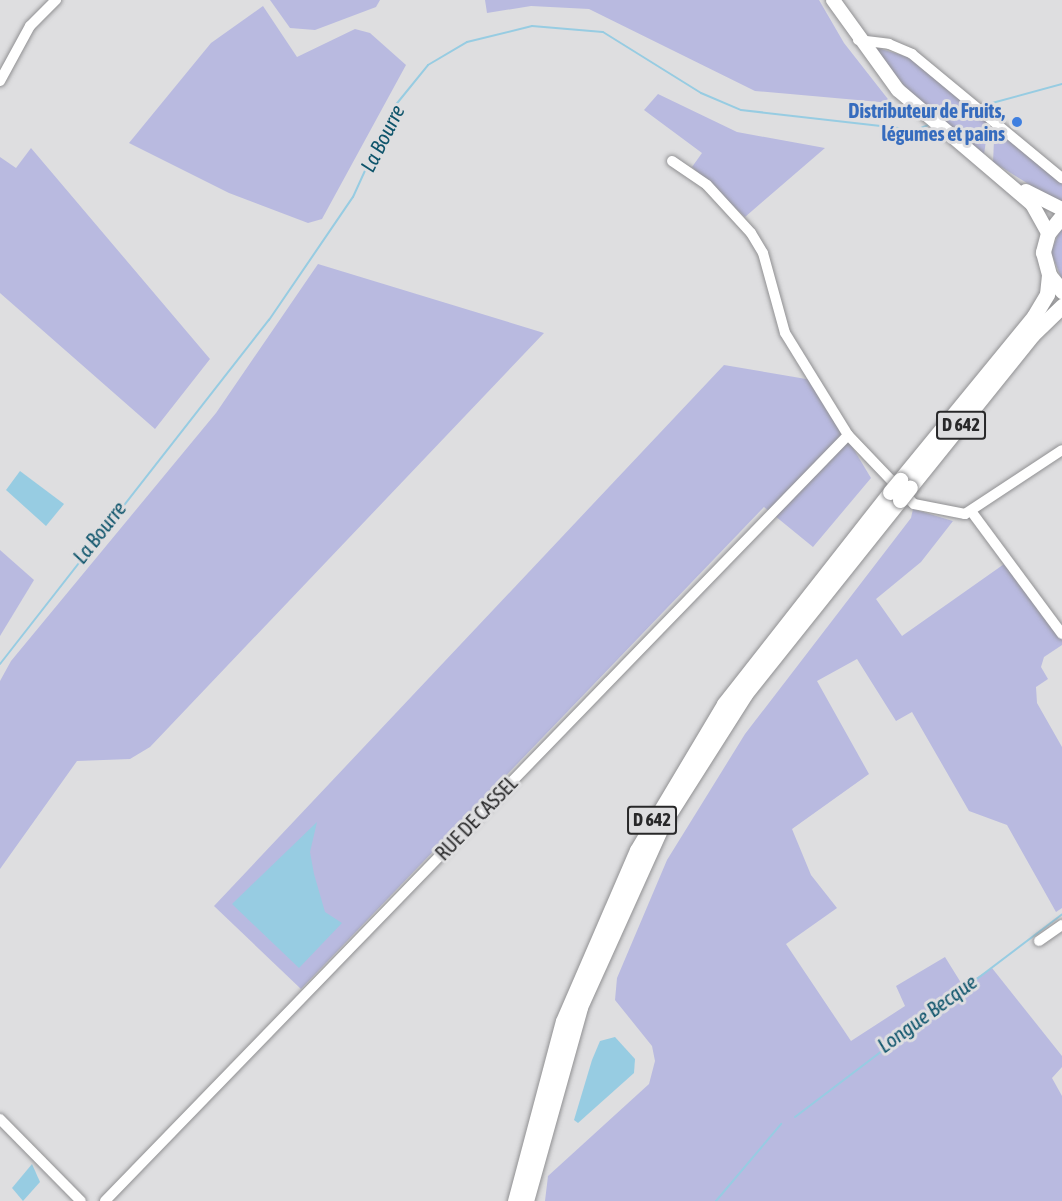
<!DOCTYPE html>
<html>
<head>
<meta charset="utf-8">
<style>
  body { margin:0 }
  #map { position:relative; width:1062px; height:1201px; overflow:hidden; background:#dedee0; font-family:"Asap Condensed",sans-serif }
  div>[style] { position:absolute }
  .green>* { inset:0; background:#b9bae0 }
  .water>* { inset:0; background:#97cce2 }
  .stream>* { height:2px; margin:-1px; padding:0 1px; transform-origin:1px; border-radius:1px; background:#97cce2 }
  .roads { filter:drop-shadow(0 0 2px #909092) drop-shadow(0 0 2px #909092) }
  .minor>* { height:10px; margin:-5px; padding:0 5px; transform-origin:5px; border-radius:5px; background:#fff }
  .major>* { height:14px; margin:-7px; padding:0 7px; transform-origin:7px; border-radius:7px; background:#fff }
  .highway>* { height:15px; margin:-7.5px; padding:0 7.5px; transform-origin:7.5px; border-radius:7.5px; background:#fff }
  .bridges { filter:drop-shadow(0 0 2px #909092) drop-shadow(0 0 2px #909092) }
  .highway-bridge>* { height:15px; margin:-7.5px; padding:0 7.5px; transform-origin:7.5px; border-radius:7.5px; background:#fff }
  .dots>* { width:16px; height:16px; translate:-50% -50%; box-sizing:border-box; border:3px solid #dedee0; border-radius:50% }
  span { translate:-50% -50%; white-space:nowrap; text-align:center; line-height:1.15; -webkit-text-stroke:6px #dedee0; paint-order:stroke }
  .shield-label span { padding:2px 4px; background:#dedee0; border:2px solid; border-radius:4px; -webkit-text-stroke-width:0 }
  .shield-label { font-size:18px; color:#282829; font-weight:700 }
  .shop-label { font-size:20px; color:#366cbe; font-weight:700 }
  .right { translate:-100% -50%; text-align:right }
  .street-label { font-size:20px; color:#282829 }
  .water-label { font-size:21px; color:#0e546b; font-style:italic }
</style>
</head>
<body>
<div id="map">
  <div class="green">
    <i style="clip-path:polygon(270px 0,380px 0,376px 7px,315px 30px,290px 28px)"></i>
    <i style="clip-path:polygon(485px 0,819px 0,844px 43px,891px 103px,755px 91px,589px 9px,531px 6px,487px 13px)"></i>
    <i style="clip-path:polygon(263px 6px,297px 57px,355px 29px,370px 33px,406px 65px,322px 219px,308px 223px,229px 193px,129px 143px,211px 43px)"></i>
    <i style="clip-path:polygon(874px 47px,908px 57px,989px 121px,984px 154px,924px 112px)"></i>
    <i style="clip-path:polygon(658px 94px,737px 132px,825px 148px,745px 217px,692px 167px,702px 153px,644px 110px)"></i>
    <i style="clip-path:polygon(1004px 135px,1062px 184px,1062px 205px,993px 162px,994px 141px)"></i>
    <i style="clip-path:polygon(31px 148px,210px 359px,155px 429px,0 293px,0 157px,16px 168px)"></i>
    <i style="clip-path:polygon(1062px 225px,1062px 280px,1051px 252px)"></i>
    <i style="clip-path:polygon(318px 264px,544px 333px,150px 747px,130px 759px,77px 761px,0 869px,0 681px,11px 661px,216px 413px)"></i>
    <i style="clip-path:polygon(724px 365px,812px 380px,871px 478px,813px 547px,764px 507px,301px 989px,214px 906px)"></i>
    <i style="clip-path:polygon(913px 509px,953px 521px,921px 562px,876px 599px,902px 636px,1007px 562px,1062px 638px,1062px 645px,1044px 657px,1041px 667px,1048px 679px,1036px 687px,1037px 703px,1062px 747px,1062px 908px,1056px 912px,1007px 825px,969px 811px,912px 712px,896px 721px,857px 659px,817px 681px,869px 774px,792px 829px,811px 875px,837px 908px,786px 944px,851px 1041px,905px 1006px,896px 986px,945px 957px,963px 986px,992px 968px,1062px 1056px,1062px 1067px,1052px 1078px,1062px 1096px,1062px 1201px,545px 1201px,548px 1176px,649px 1084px,655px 1061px,652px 1046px,615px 1000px,617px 978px,667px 860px,745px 734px,911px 518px)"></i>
    <i style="clip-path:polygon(0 550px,34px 580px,0 636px)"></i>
  </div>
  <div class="water">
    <i style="clip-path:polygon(20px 471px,64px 504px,46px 526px,6px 490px)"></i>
    <i style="clip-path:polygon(317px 822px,310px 852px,314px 874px,325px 912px,342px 923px,299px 968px,232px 904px)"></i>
    <i style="clip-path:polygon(615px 1037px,635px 1059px,634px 1073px,578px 1123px,574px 1120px,592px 1060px,600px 1041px)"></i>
    <i style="clip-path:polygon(32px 1164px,40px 1182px,23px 1201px,12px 1188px)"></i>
  </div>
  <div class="stream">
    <i style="left:981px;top:106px;width:84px;rotate:-15.2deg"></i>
    <i style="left:942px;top:120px;width:33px;rotate:-21deg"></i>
    <i style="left:0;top:664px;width:437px;rotate:-52deg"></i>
    <i style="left:269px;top:320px;width:149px;rotate:-55.7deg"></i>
    <i style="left:353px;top:197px;width:99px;rotate:-65.5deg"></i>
    <i style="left:394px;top:107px;width:54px;rotate:-51deg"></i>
    <i style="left:428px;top:65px;width:45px;rotate:-30.5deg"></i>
    <i style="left:467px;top:42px;width:67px;rotate:-13.8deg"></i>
    <i style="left:532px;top:26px;width:71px;rotate:4.8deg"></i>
    <i style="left:603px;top:32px;width:115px;rotate:31.9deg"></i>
    <i style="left:701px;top:93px;width:43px;rotate:23deg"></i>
    <i style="left:741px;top:110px;width:176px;rotate:6.5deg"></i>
    <i style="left:916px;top:130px;width:16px;rotate:-22deg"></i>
    <i style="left:795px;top:1117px;width:335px;rotate:-37.2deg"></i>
    <i style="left:716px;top:1201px;width:101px;rotate:-49.8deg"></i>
  </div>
  <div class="roads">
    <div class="minor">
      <i style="left:858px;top:40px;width:31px;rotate:7deg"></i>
      <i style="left:889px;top:44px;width:25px;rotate:23deg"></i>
      <i style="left:912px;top:54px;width:195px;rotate:39.6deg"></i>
      <i style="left:0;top:81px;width:63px;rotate:-61.4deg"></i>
      <i style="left:30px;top:26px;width:37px;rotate:-45deg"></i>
      <i style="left:672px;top:161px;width:42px;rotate:34.4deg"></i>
      <i style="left:707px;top:185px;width:65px;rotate:47.5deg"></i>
      <i style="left:751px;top:233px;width:23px;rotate:59deg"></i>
      <i style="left:763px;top:253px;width:83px;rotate:74.6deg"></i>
      <i style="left:785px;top:333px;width:120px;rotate:58.3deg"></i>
      <i style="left:848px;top:435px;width:95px;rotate:46.3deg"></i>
      <i style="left:914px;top:504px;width:52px;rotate:11.1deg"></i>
      <i style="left:965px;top:514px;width:116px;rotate:-33.4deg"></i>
      <i style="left:971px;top:511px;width:153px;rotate:53.5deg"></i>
      <i style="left:1039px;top:941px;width:28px;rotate:-35deg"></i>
      <i style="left:0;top:1119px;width:115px;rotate:45.4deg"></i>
      <i style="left:105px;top:1201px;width:1067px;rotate:-45.87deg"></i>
    </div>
    <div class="major">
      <i style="left:833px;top:0;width:111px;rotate:54.2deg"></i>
      <i style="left:898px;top:90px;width:176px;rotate:40.4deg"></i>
      <i style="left:1032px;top:204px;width:33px;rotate:61deg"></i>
      <i style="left:1026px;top:191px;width:40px;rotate:26.6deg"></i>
    </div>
    <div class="highway">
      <i style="left:1062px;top:216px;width:22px;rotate:129deg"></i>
      <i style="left:1048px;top:233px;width:20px;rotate:105deg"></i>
      <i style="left:1043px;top:252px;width:24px;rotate:75deg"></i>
      <i style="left:1049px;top:275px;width:21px;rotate:51deg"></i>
      <i style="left:900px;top:480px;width:212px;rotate:-50.7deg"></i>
      <i style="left:1034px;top:316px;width:26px;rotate:-59deg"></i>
      <i style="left:1047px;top:294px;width:19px;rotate:-84deg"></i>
      <i style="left:910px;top:487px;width:195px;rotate:-51.2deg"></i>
      <i style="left:1032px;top:335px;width:42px;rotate:-44deg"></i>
      <i style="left:515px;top:1201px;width:186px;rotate:-75.1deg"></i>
      <i style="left:563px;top:1021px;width:186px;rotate:-66.6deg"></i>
      <i style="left:637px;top:850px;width:170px;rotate:-59.2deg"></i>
      <i style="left:724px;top:704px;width:269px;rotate:-51.9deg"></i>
      <i style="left:526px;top:1201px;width:201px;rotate:-74.4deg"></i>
      <i style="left:580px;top:1007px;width:200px;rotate:-65.7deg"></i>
      <i style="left:662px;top:825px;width:155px;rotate:-57.6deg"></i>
      <i style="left:745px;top:694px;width:248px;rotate:-51.4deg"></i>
    </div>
  </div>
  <div class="bridges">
    <div class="highway-bridge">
      <i style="left:890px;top:492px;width:16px;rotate:-50deg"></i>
      <i style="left:900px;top:500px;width:16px;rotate:-52deg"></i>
    </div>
  </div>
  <div class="dots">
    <i style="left:1017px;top:122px;background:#3f7fe0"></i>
  </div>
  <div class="shield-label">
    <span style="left:961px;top:425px">D 642</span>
    <span style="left:652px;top:820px">D 642</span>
  </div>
  <div class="shop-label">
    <span class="right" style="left:1005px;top:122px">Distributeur de Fruits,<br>légumes et pains</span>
  </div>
  <div class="street-label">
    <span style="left:476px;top:818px;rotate:-46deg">RUE DE CASSEL</span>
  </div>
  <div class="water-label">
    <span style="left:382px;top:138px;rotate:-63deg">La Bourre</span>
    <span style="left:99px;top:532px;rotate:-52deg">La Bourre</span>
    <span style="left:927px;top:1013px;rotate:-36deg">Longue Becque</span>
  </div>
</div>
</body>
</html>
